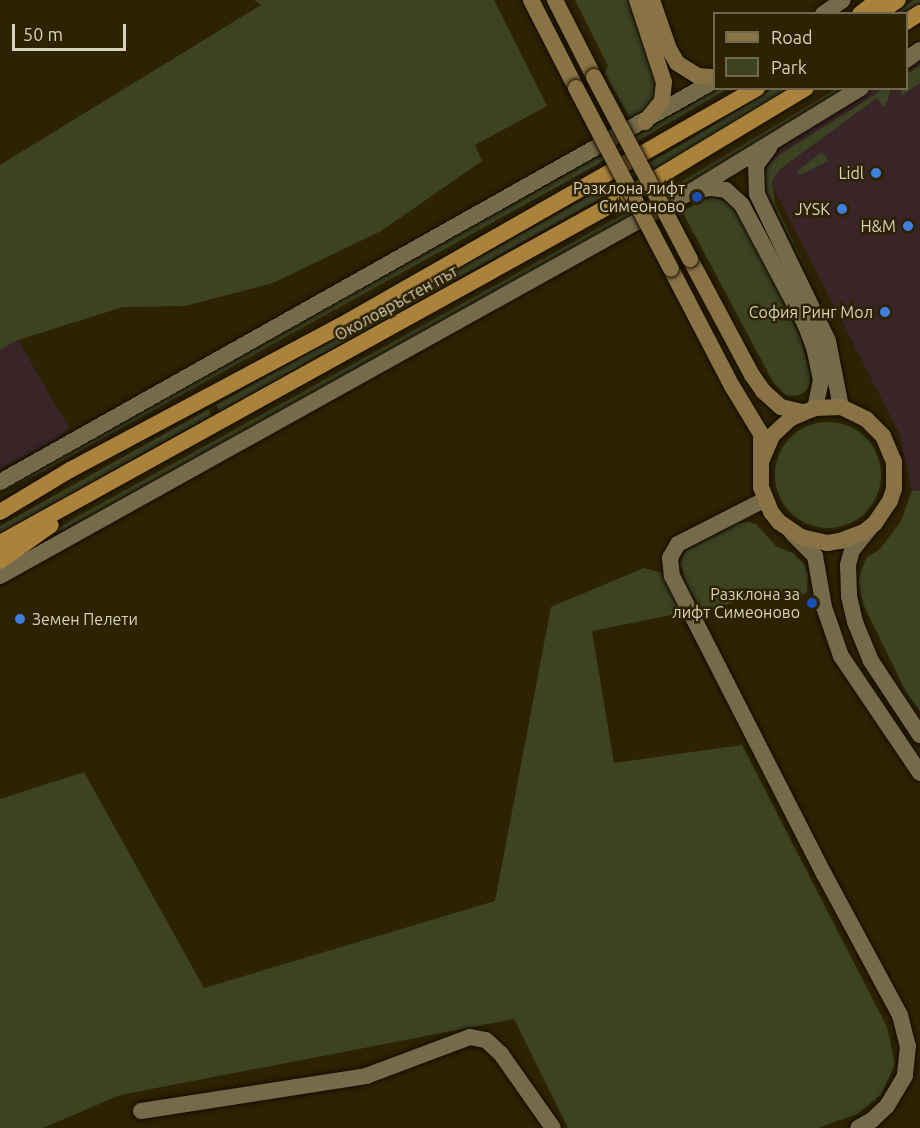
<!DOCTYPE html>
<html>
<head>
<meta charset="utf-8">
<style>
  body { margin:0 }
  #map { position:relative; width:920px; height:1128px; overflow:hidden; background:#2d2303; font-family:Ubuntu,sans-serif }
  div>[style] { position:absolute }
  .commercial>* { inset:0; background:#392527 }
  .green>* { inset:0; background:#3c4323 }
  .round { border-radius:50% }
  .roads { filter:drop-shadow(0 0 2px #130c00) drop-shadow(0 0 2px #130c00) }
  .minor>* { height:16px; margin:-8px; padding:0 8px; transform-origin:8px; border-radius:8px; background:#756a4a }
  .tertiary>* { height:16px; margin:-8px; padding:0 8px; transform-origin:8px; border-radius:8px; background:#756a4a }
  .secondary>* { height:16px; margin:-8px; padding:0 8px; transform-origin:8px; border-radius:8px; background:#897345 }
  .trunk>* { height:16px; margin:-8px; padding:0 8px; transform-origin:8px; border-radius:8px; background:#aa823c }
  .bridges { filter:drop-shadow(0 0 2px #130c00) drop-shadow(0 0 2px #130c00) }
  .secondary-bridge>* { height:16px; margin:-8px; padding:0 8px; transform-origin:8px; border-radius:8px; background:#897345 }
  .dots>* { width:16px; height:16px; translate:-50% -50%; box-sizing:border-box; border:3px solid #2d2303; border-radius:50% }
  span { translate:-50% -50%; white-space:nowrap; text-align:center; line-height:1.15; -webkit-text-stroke:5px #2d2303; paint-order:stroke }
  .poi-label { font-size:16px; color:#d7d1c0 }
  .right { translate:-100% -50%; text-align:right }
  .left { translate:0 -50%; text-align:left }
  .street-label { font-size:16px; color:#d7d1c0 }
  .legend { position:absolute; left:713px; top:12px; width:195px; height:78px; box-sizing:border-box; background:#2d2303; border:2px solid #71694f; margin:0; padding:8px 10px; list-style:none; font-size:18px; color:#d7d1c0 }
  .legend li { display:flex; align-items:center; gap:12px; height:30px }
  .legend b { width:30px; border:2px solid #71694f }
  .scale { position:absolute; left:12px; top:24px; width:114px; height:27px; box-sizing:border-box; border:3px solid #d7d1c0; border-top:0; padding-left:8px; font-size:18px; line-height:21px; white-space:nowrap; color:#d7d1c0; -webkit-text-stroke:4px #2d2303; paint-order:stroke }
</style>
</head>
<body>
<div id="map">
  <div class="commercial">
    <i style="clip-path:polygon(920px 59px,920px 490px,912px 491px,899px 433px,763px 167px,786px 144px,874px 89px,906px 88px,907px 68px)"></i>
    <i style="clip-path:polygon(18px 340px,69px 428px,57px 438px,0 469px,0 350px)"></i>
  </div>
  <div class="green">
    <i style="clip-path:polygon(254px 0,494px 0,547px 106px,475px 145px,482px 161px,381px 231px,273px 283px,185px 306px,123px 307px,18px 340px,0 350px,0 165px,261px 5px)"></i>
    <i style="clip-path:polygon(575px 0,629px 0,657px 80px,658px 95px,649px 107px,630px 118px,605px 73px,608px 66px)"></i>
    <i style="clip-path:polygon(914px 0,920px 0,920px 5px,906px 14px,894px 14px)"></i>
    <i style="clip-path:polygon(920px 65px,920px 83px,901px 96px,901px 89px,906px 88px,907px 74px)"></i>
    <i style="clip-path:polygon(717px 89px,727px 89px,589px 169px,40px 473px,0 492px,0 489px,641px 133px)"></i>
    <i style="clip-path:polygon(773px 89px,788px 89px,687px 150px,220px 411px,216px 405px,684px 143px)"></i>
    <i style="clip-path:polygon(836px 89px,847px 89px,674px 194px,13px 558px,75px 518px,671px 188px)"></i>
    <i style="clip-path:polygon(884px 89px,890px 89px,888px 101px,883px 107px,877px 98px,780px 169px,772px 181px,775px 203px,811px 280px,767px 193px,765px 174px,769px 165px,779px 155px)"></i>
    <i style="clip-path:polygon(822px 152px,828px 161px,800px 175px,797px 171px)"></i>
    <i style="clip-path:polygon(712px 197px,727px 202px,738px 214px,789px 313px,801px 340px,810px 376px,809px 387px,805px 392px,796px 396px,785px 395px,773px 382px,682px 211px)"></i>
    <i style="clip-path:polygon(209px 409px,211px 415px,0 533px,0 526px)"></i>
    <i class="round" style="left:775px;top:422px;width:106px;height:106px"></i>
    <i style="clip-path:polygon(920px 490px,920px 711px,906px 692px,863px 604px,858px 580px,866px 558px,880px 549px,901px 521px,912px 491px)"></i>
    <i style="clip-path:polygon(748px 522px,756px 524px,777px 547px,793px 553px,804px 564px,808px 575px,807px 592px,788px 602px,779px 588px,704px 612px,688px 588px,680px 563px,685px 551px,739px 523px)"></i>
    <i style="clip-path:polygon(644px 568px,662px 573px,681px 613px,592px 631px,614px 763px,742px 745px,887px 1027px,895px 1064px,881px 1095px,857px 1114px,818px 1128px,568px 1128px,514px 1019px,120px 1095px,43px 1128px,0 1128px,0 799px,84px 772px,204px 988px,495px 901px,551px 607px)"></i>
  </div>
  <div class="roads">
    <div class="minor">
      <i style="left:823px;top:14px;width:24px;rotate:-35deg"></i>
      <i style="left:906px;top:60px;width:17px;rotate:-36deg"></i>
      <i style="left:769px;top:148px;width:21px;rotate:127deg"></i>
      <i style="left:756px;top:165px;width:29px;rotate:88deg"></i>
      <i style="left:757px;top:194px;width:163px;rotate:64.2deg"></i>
      <i style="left:828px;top:341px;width:67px;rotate:78.9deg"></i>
      <i style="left:696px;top:190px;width:17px;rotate:-7deg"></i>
      <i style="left:713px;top:188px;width:13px;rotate:9deg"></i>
      <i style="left:726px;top:190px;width:22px;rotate:43deg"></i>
      <i style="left:742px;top:205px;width:135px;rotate:62.1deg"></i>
      <i style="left:805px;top:324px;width:25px;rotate:69deg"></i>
      <i style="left:814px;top:347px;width:34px;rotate:78deg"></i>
      <i style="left:821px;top:380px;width:29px;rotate:102deg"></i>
      <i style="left:0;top:482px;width:819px;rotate:-29.32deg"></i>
      <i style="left:764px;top:500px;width:97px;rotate:152.9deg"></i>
      <i style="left:678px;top:544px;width:16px;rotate:120deg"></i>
      <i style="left:670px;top:558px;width:18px;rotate:84deg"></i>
      <i style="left:672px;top:576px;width:335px;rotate:63deg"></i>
      <i style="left:824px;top:874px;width:160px;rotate:61.7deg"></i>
      <i style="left:900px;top:1015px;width:32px;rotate:76deg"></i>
      <i style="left:908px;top:1046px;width:30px;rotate:96deg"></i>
      <i style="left:905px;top:1076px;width:35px;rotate:121deg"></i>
      <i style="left:887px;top:1106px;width:21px;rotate:137deg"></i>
      <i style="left:872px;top:1120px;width:16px;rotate:150deg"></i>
      <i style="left:0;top:576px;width:792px;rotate:-29.09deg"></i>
      <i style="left:692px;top:191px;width:198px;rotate:-31.4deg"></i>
      <i style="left:141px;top:1111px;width:228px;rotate:-8.8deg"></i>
      <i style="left:366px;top:1076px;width:111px;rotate:-20.6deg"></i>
      <i style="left:470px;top:1037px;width:16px;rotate:11deg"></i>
      <i style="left:486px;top:1040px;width:21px;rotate:43deg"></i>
      <i style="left:501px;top:1054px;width:90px;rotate:54.9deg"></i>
    </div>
    <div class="tertiary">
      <i style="left:870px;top:528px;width:28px;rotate:129deg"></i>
      <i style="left:852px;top:550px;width:16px;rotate:105deg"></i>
      <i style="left:848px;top:565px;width:31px;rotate:88deg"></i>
      <i style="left:849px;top:596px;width:27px;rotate:77deg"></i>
      <i style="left:855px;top:622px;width:42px;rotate:67.7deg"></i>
      <i style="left:871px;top:661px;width:89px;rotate:56.5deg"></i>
      <i style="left:792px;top:533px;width:33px;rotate:45deg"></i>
      <i style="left:815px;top:556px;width:52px;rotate:80deg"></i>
      <i style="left:824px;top:607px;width:52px;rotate:70.9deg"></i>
      <i style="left:841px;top:656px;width:141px;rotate:56deg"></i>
    </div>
    <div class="secondary">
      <i style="left:531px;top:0;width:99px;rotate:62.9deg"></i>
      <i style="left:555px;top:0;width:86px;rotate:63.1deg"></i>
      <i style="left:637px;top:0;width:86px;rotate:71.8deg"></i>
      <i style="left:664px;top:82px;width:19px;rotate:96deg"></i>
      <i style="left:662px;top:101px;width:27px;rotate:129deg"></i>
      <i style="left:652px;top:0;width:52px;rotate:70.9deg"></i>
      <i style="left:669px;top:49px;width:16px;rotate:60deg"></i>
      <i style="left:677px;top:63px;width:25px;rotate:32deg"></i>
      <i style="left:698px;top:76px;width:16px;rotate:4deg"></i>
      <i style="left:690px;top:259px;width:132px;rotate:61.9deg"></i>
      <i style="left:752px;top:375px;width:19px;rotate:55deg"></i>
      <i style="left:763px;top:391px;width:24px;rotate:42deg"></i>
      <i style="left:781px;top:407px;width:23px;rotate:13deg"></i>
      <i style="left:671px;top:269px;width:132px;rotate:62.5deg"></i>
      <i style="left:732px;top:386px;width:56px;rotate:58.9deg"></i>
      <i style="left:761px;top:434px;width:53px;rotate:90deg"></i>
      <i style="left:761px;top:487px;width:27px;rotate:68deg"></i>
      <i style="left:771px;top:512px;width:13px;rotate:51deg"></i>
      <i style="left:779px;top:522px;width:27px;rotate:34deg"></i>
      <i style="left:801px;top:537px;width:27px;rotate:13deg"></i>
      <i style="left:827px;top:543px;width:13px;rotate:-9deg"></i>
      <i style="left:840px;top:541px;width:26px;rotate:-21deg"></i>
      <i style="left:864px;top:532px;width:14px;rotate:-39deg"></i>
      <i style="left:875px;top:523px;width:27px;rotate:-56deg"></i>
      <i style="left:890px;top:501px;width:13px;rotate:-72deg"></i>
      <i style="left:894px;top:489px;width:27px;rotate:-90deg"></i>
      <i style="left:894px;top:462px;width:28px;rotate:-113deg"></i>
      <i style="left:883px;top:436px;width:24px;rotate:-135deg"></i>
      <i style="left:866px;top:419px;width:28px;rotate:-154deg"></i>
      <i style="left:841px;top:407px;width:26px;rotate:178deg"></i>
      <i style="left:815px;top:408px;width:26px;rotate:157deg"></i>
      <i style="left:791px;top:418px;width:26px;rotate:137deg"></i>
      <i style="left:772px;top:436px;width:26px;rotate:113deg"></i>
    </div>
    <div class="trunk">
      <i style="left:860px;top:14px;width:23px;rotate:-38deg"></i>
      <i style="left:877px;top:14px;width:25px;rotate:-34deg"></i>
      <i style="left:906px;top:22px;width:17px;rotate:-33deg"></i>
      <i style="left:0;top:512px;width:82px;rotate:-31deg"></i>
      <i style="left:70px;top:470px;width:306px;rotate:-28.1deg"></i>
      <i style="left:340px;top:326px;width:480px;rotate:-29.7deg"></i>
      <i style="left:0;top:543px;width:709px;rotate:-28.95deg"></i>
      <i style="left:620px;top:200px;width:217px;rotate:-31.1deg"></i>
      <i style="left:0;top:561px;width:62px;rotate:-35.2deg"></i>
    </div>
  </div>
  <div class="bridges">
    <div class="secondary-bridge">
      <i style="left:594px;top:77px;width:206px;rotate:62.2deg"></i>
      <i style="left:576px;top:88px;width:204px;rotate:62.3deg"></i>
    </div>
  </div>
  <div class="dots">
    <i style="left:876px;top:173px;background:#3f7fe0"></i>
    <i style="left:697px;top:197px;background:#1a4fb4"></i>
    <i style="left:842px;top:209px;background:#3f7fe0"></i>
    <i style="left:908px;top:226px;background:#3f7fe0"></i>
    <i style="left:885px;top:312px;background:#3f7fe0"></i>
    <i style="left:812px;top:603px;background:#1a4fb4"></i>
    <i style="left:20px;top:619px;background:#3f7fe0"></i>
  </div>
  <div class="poi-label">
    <span class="right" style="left:864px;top:173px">Lidl</span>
    <span class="right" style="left:685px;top:197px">Разклона лифт<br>Симеоново</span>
    <span class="right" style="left:830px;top:209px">JYSK</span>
    <span class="right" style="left:896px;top:226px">H&amp;M</span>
    <span class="right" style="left:873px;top:312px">София Ринг Мол</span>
    <span class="right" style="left:800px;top:603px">Разклона за<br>лифт Симеоново</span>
    <span class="left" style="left:32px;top:619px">Земен Пелети</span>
  </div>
  <div class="street-label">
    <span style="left:396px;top:303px;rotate:-29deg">Околовръстен път</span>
  </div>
  <ul class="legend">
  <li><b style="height:8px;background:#897345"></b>Road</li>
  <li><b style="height:16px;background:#3c4323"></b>Park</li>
  </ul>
  <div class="scale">50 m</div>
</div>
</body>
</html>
